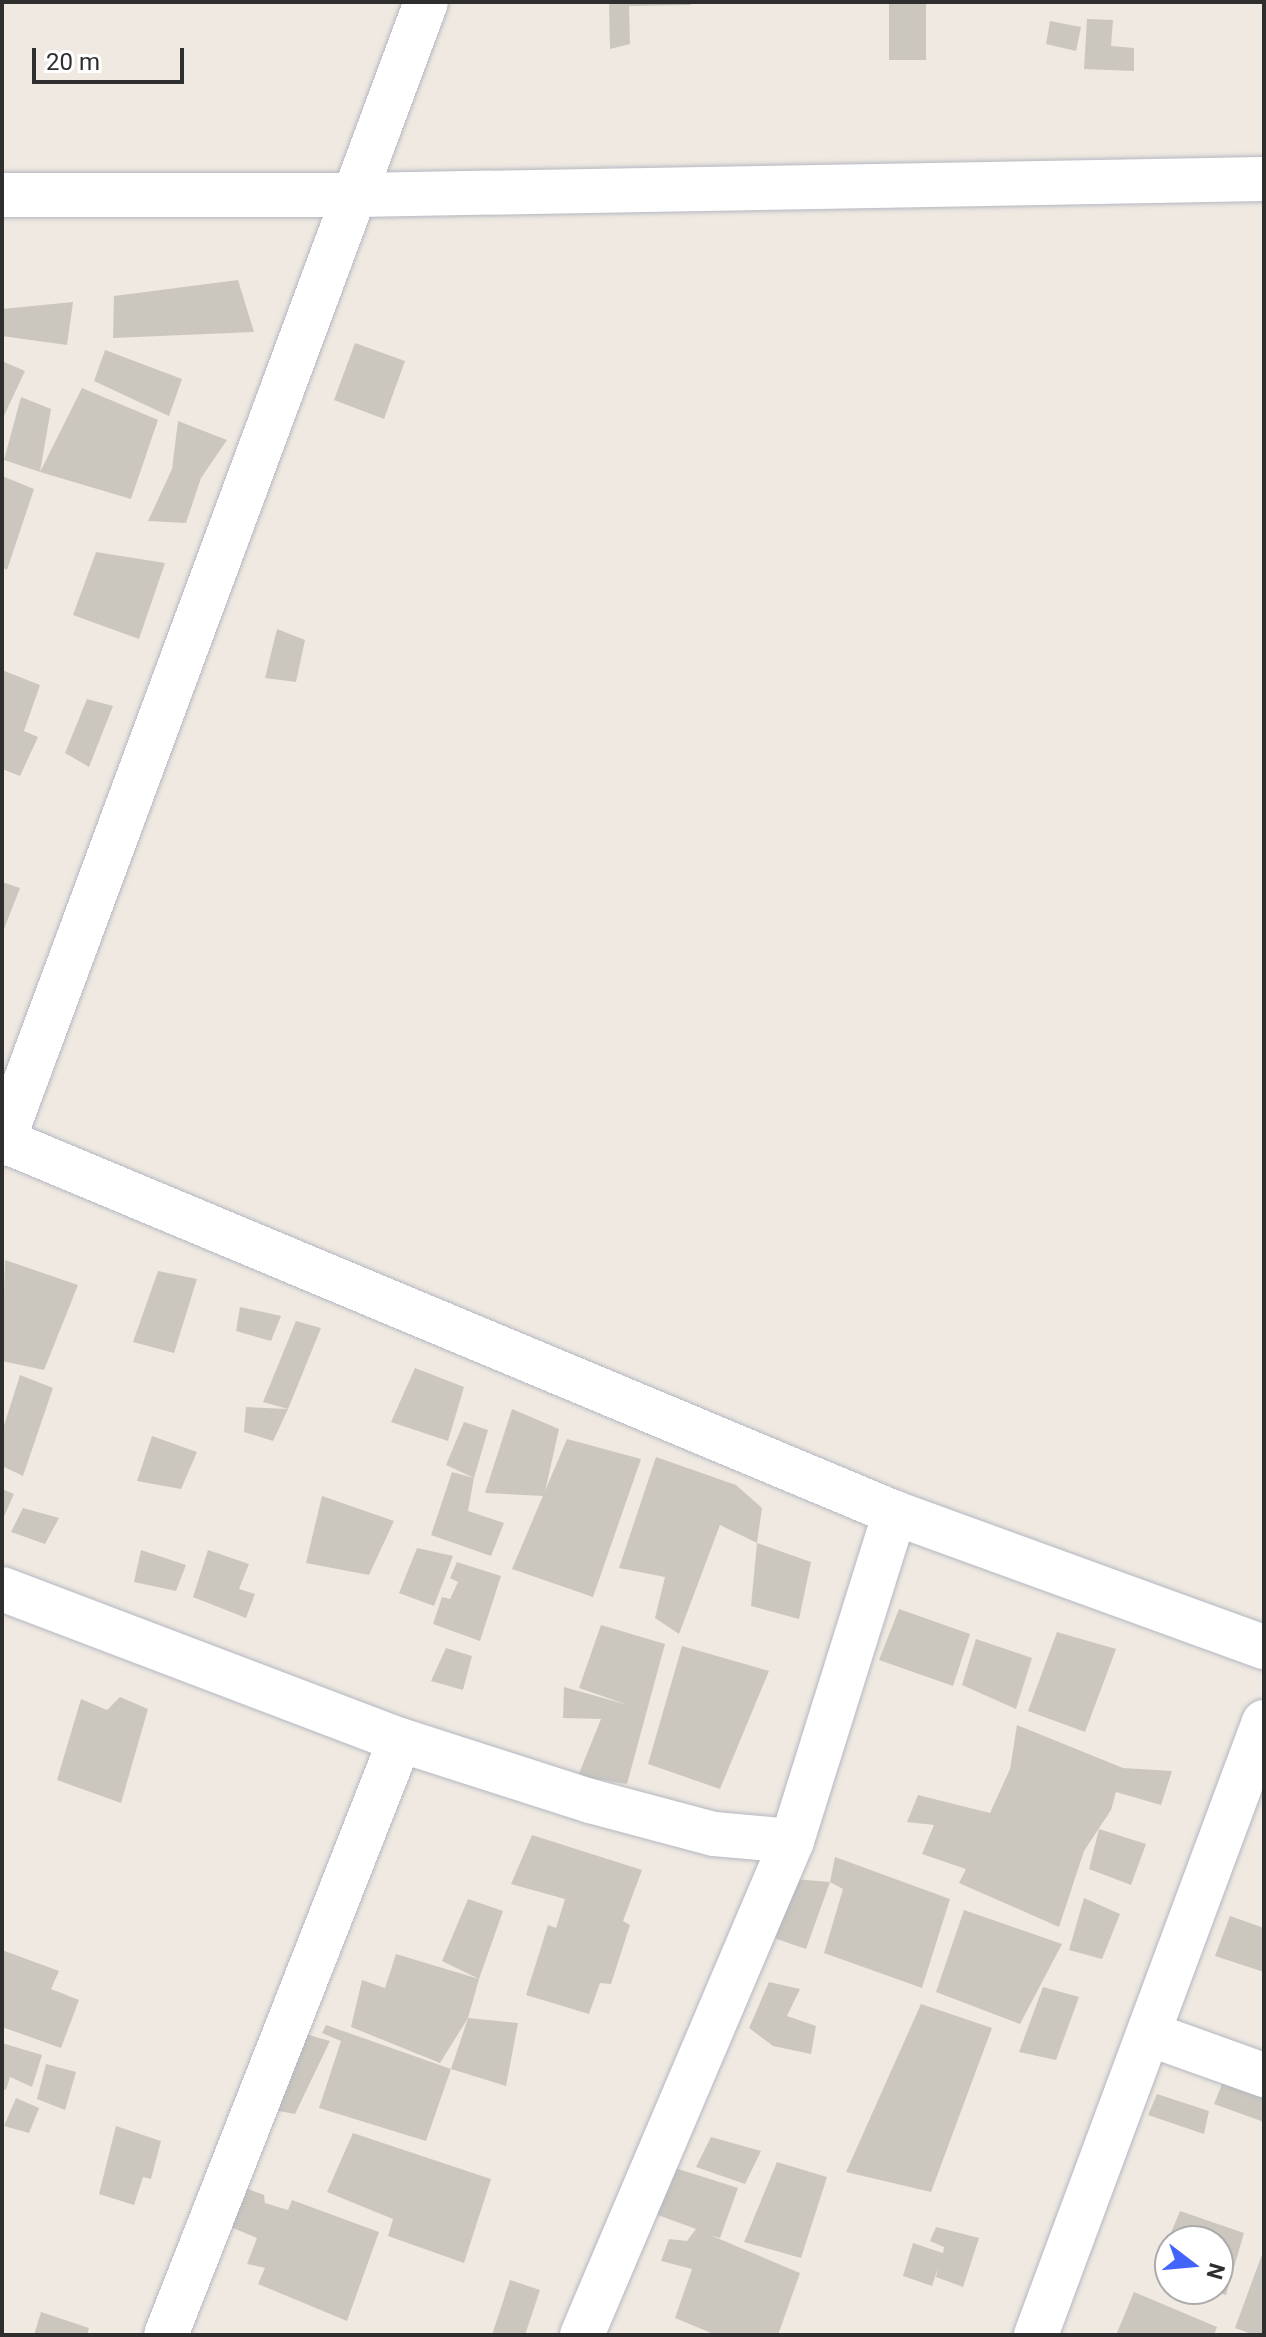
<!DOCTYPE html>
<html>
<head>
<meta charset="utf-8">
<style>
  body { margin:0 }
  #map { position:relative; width:1266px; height:2337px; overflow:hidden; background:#efe9e1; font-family:Roboto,sans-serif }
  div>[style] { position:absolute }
  .building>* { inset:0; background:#cbc7bf }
  .roads { filter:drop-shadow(0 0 2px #b4b7c1) drop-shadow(0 0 2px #b4b7c1) }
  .minor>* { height:44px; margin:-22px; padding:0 22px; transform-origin:22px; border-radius:22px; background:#fff }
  span { translate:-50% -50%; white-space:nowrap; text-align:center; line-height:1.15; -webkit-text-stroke:6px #fff; paint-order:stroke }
  .frame { position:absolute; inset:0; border:4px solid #2e2e2e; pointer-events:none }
  .north { position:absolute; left:1154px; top:2225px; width:80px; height:80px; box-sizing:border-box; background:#fff; border:2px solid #ababab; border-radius:50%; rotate:106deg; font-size:22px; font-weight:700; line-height:32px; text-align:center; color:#2e2e2e }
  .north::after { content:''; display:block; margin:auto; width:28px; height:36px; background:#4264fb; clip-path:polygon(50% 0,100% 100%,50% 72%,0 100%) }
  .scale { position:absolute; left:32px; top:48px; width:152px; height:36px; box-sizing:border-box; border:4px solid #2e2e2e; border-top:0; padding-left:10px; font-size:24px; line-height:28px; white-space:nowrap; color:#2e2e2e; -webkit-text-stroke:6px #fff; paint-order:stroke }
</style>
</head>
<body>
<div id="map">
  <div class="building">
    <i style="clip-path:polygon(609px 2px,691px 2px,691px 5px,629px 6px,630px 44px,610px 49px)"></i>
    <i style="clip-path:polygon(889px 2px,926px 2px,926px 60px,889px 60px)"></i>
    <i style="clip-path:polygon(1087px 19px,1113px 20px,1111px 46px,1134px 48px,1134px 71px,1084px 69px)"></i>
    <i style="clip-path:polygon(1050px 21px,1081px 27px,1076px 51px,1046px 44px)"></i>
    <i style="clip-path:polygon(238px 280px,254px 332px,113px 338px,114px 296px)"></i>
    <i style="clip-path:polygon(73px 302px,67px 345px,2px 336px,2px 309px)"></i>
    <i style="clip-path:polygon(355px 343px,405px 361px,384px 419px,334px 400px)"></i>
    <i style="clip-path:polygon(105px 350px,182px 379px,169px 416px,94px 381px)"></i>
    <i style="clip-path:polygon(2px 361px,25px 371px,2px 420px)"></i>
    <i style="clip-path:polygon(82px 388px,158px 420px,131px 499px,40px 472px)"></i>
    <i style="clip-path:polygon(21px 397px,51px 409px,40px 472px,4px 460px)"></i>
    <i style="clip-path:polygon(178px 421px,227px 440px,201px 478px,186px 523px,148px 521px,172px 469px)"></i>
    <i style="clip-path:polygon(2px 476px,34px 489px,7px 570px,2px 567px)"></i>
    <i style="clip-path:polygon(96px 552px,165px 563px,139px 639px,73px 615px)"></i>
    <i style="clip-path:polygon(277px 629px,305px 640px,296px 682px,265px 678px)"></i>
    <i style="clip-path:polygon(2px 670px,40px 685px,24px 731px,38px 737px,20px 776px,2px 769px)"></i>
    <i style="clip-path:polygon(87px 699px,113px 706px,89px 767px,65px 753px)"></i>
    <i style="clip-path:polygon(2px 882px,20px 888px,2px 934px)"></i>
    <i style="clip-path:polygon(5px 1260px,78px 1285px,44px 1370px,2px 1361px)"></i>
    <i style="clip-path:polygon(158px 1271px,197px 1279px,174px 1353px,133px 1342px)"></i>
    <i style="clip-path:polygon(240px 1307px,281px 1316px,271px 1341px,236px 1331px)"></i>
    <i style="clip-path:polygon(296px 1321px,321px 1328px,288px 1409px,263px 1402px)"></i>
    <i style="clip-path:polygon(415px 1368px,464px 1387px,448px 1441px,391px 1422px)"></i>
    <i style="clip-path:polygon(20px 1375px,53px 1388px,23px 1476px,2px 1466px,2px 1432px)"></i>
    <i style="clip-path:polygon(246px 1407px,288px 1409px,273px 1441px,244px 1432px)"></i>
    <i style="clip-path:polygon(512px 1409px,559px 1429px,544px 1496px,485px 1493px)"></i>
    <i style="clip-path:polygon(464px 1422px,488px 1430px,474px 1478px,446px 1465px)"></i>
    <i style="clip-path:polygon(152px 1436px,197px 1452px,181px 1489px,137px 1481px)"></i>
    <i style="clip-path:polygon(567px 1439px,641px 1459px,593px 1597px,512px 1569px)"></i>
    <i style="clip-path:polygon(656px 1457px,736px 1485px,762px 1508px,757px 1543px,720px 1525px,679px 1634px,655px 1618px,665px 1577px,619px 1568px)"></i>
    <i style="clip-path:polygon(452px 1472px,474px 1478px,468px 1511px,504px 1523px,491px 1556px,431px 1535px)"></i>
    <i style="clip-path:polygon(2px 1489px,14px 1494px,2px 1521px)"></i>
    <i style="clip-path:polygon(322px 1496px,394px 1521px,369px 1575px,306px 1563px)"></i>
    <i style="clip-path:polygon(23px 1508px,59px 1518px,45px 1544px,11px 1532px)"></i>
    <i style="clip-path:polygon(757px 1543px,811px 1562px,799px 1619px,751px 1606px)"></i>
    <i style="clip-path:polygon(417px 1548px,453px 1556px,434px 1606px,399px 1593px)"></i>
    <i style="clip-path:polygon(141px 1550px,186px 1565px,176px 1591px,134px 1582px)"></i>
    <i style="clip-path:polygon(208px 1550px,249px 1564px,239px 1589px,255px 1594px,246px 1618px,193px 1597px)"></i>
    <i style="clip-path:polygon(457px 1562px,501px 1576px,480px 1641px,433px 1624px,442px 1597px,450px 1599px,458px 1582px,450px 1578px)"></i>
    <i style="clip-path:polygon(899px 1609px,970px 1634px,953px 1686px,879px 1660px)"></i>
    <i style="clip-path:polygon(601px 1625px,665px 1644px,627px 1784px,578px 1776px,601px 1719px,563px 1718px,564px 1687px,628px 1705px,579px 1688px)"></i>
    <i style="clip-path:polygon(1057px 1632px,1116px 1649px,1085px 1732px,1028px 1711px)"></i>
    <i style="clip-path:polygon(976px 1639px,1032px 1658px,1016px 1709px,962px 1685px)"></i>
    <i style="clip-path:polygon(682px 1646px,769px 1671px,720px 1789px,648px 1764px)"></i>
    <i style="clip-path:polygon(446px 1648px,472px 1656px,463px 1690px,431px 1681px)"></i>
    <i style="clip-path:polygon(120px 1697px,148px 1709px,121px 1803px,57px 1780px,81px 1699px,107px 1710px)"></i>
    <i style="clip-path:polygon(1017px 1725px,1123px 1768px,1172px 1771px,1161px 1805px,1116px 1792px,1111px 1810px,1084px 1851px,1059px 1927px,959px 1883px,966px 1869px,922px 1854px,934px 1825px,907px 1822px,918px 1795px,990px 1813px,1010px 1769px)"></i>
    <i style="clip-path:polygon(1099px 1829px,1146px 1844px,1131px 1885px,1089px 1869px)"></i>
    <i style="clip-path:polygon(532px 1835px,642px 1870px,623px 1921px,630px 1925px,611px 1984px,600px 1983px,589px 2014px,526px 1995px,548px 1925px,556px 1928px,565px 1899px,511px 1884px)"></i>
    <i style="clip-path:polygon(835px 1857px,950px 1899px,922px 1988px,824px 1953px,843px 1889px,830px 1882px)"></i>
    <i style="clip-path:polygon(794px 1879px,830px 1882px,806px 1949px,771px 1937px)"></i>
    <i style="clip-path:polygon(1084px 1898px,1120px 1914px,1102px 1959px,1069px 1950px)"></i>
    <i style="clip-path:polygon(468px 1899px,503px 1911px,479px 1979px,442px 1961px)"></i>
    <i style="clip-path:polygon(964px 1910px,1062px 1944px,1020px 2024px,936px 1992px)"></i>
    <i style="clip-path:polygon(1230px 1916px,1264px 1928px,1264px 1972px,1215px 1956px)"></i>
    <i style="clip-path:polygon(2px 1950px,59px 1971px,51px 1989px,79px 2000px,61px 2048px,2px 2027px)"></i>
    <i style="clip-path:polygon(396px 1954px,479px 1979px,468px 2018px,440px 2063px,351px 2027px,362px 1980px,385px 1988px)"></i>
    <i style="clip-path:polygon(769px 1982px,800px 1989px,787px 2016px,816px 2026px,811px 2054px,773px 2046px,749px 2028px)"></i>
    <i style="clip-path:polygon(1043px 1987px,1079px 1997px,1056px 2060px,1019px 2052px)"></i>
    <i style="clip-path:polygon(921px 2004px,992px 2028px,931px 2192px,846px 2172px)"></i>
    <i style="clip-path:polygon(468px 2018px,518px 2023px,506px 2086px,451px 2069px)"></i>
    <i style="clip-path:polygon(326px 2025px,451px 2069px,426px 2141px,319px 2108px,341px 2041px,322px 2033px)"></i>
    <i style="clip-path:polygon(298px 2032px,330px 2041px,295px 2114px,268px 2109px)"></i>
    <i style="clip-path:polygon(2px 2043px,42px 2055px,32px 2087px,10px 2077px,6px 2090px,2px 2089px)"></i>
    <i style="clip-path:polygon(46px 2064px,76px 2072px,65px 2110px,37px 2099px)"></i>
    <i style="clip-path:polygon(1228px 2069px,1264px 2083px,1264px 2122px,1214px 2104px)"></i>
    <i style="clip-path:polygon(1157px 2094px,1209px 2111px,1204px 2134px,1148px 2115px)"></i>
    <i style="clip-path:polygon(16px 2098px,39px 2108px,29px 2133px,4px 2126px)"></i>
    <i style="clip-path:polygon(116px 2126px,161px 2141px,151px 2179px,143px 2177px,134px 2205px,99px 2194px)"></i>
    <i style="clip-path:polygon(353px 2133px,491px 2179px,464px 2263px,388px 2236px,393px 2219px,327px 2192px)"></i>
    <i style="clip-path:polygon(711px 2137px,761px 2151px,745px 2184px,696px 2167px)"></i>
    <i style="clip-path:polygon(777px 2162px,827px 2177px,801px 2258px,744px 2242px)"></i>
    <i style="clip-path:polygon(669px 2166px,738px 2188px,720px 2238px,710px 2235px,800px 2273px,778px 2335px,716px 2335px,675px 2318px,692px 2269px,661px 2261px,669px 2239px,687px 2241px,696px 2229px,655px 2214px)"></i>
    <i style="clip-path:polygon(240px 2186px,264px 2195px,265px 2203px,288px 2210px,292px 2200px,379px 2232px,347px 2321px,258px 2284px,265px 2268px,247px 2264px,257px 2238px,228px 2226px)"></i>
    <i style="clip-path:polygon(1180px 2211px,1244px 2233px,1226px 2295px,1209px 2290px,1218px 2289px,1218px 2241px,1170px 2241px,1170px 2277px,1155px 2271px)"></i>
    <i style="clip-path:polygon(936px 2227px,979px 2238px,963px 2287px,936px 2277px,938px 2268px,932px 2286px,903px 2276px,913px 2243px,943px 2253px,944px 2247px,930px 2241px)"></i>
    <i style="clip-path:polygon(1264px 2249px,1264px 2335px,1254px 2335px,1235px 2328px)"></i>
    <i style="clip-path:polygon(510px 2280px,540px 2290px,525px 2335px,492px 2335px)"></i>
    <i style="clip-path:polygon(1134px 2292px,1217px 2327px,1214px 2335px,1116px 2335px)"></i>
    <i style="clip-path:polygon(41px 2312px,89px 2328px,87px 2335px,34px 2335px)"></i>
  </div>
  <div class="roads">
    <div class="minor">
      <i style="left:2px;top:195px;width:355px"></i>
      <i style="left:357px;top:195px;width:907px;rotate:-1.01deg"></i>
      <i style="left:2px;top:1140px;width:968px;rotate:22.67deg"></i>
      <i style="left:895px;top:1513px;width:393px;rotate:20deg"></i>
      <i style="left:2px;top:1144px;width:1218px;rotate:-69.63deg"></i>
      <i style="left:2px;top:1589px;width:426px;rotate:20.8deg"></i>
      <i style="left:400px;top:1740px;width:200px;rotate:17.8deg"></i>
      <i style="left:590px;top:1801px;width:128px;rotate:14.9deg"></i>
      <i style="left:714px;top:1834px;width:78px;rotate:5.1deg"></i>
      <i style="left:1152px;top:2035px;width:119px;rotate:19.7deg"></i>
      <i style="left:166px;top:2335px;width:639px;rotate:-68.53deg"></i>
      <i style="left:582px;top:2335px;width:537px;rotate:-66.97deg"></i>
      <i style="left:792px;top:1841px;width:344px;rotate:-72.6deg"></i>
      <i style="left:1036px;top:2335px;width:654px;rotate:-69.6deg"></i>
    </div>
  </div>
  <div class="frame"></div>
  <div class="north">N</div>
  <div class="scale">20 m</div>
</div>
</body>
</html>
